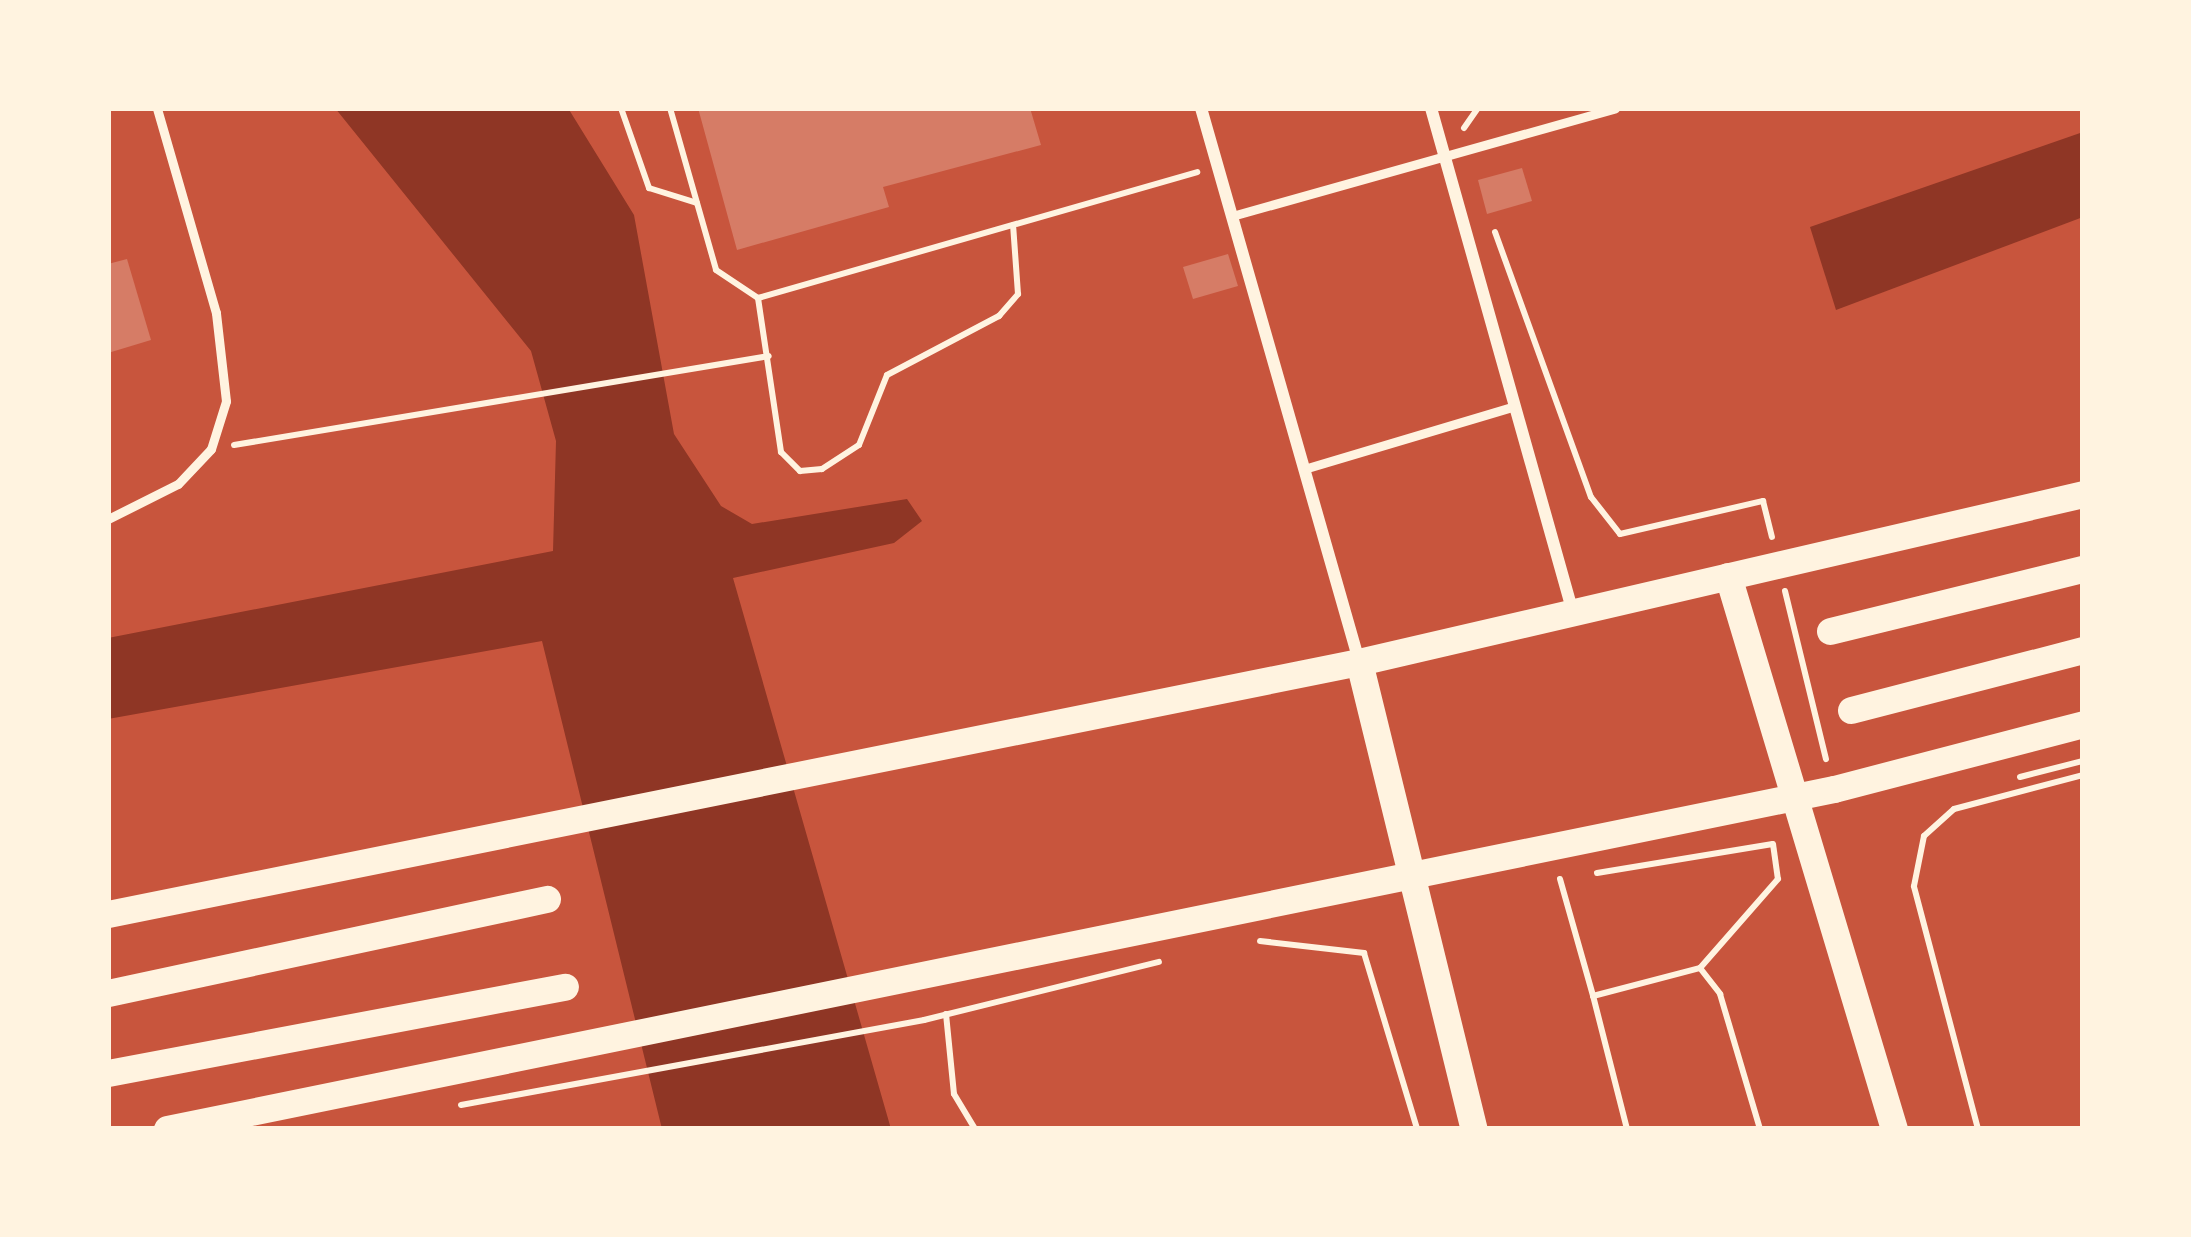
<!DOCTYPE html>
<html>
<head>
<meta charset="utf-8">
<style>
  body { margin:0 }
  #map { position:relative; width:2191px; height:1237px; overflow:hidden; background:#c8553d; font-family:"Source Sans 3",sans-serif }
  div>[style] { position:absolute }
  .water>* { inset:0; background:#8f3625 }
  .building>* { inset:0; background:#d67c66 }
  .path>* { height:6px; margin:-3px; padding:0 3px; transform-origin:3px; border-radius:3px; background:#fff3e0 }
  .service>* { height:9px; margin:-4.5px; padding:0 4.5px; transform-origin:4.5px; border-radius:4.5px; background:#fff3e0 }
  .minor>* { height:12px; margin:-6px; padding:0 6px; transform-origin:6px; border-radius:6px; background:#fff3e0 }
  .primary>* { height:27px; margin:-13.5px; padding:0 13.5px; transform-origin:13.5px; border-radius:13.5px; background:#fff3e0 }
  .trunk>* { height:27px; margin:-13.5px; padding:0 13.5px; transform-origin:13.5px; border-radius:13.5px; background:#fff3e0 }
  span { translate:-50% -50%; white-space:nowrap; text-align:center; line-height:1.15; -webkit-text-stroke:12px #fff3e0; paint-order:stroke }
  .frame { position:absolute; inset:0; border:111px solid #fff3e0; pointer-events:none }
</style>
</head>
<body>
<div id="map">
  <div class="water">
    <i style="clip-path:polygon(335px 108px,568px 108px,634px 215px,674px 434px,721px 506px,752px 524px,907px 499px,922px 521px,894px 543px,733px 578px,891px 1129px,662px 1129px,542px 641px,108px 719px,108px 638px,553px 551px,556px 441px,531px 351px)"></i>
    <i style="clip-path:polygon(2083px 132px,2083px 217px,1836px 310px,1810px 227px)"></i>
  </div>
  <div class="building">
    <i style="clip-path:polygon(698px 108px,1030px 108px,1041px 145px,883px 187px,889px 207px,737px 250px)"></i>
    <i style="clip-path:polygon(1522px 168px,1532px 201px,1487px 214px,1478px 180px)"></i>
    <i style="clip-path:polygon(1228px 254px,1238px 286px,1193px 299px,1183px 267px)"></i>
    <i style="clip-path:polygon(127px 259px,151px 340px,108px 353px,108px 264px)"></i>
  </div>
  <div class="path">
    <i style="left:621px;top:108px;width:85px;rotate:70.7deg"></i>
    <i style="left:649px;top:188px;width:50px;rotate:17.4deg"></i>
    <i style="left:670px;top:108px;width:168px;rotate:74.1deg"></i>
    <i style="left:716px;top:270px;width:50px;rotate:33.7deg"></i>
    <i style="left:758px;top:298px;width:457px;rotate:-16deg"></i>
    <i style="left:1464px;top:128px;width:24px;rotate:-55deg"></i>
    <i style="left:1495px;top:232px;width:282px;rotate:70.1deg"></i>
    <i style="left:1591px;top:497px;width:47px;rotate:51.9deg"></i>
    <i style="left:1620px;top:534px;width:147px;rotate:-13deg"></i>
    <i style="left:1763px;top:501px;width:37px;rotate:76deg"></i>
    <i style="left:758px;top:298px;width:156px;rotate:81.5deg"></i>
    <i style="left:781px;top:452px;width:27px;rotate:45deg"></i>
    <i style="left:800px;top:471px;width:22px;rotate:-5deg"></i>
    <i style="left:822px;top:469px;width:44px;rotate:-33deg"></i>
    <i style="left:859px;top:445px;width:75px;rotate:-68.2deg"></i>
    <i style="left:887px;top:375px;width:127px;rotate:-27.8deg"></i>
    <i style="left:999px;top:316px;width:29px;rotate:-49deg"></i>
    <i style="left:1018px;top:294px;width:69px;rotate:-94.1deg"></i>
    <i style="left:234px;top:445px;width:542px;rotate:-9.44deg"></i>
    <i style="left:1785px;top:591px;width:173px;rotate:76.3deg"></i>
    <i style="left:2020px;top:777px;width:65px;rotate:-14.3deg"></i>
    <i style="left:1597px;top:873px;width:178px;rotate:-9.4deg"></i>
    <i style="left:1773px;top:844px;width:35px;rotate:82deg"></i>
    <i style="left:1778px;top:879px;width:118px;rotate:131.2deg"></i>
    <i style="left:1560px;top:879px;width:122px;rotate:74.2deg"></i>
    <i style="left:1260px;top:941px;width:105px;rotate:6.6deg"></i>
    <i style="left:1364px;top:953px;width:184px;rotate:73.2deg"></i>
    <i style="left:946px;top:1014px;width:80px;rotate:84.3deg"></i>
    <i style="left:954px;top:1094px;width:41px;rotate:59deg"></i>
    <i style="left:461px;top:1105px;width:471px;rotate:-10.4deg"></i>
    <i style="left:924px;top:1020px;width:242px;rotate:-13.9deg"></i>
    <i style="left:1627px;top:1129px;width:137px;rotate:-104.3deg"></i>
    <i style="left:1593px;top:996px;width:111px;rotate:-14.7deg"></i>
    <i style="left:1700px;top:968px;width:33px;rotate:52deg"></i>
    <i style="left:1720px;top:994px;width:141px;rotate:73.5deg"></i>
    <i style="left:1978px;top:1129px;width:251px;rotate:-104.8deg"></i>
    <i style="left:1914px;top:886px;width:51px;rotate:-78.7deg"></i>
    <i style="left:1924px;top:836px;width:40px;rotate:-42deg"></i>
    <i style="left:1954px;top:809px;width:133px;rotate:-14.8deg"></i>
  </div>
  <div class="service">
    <i style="left:1232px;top:216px;width:398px;rotate:-15.7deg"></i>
    <i style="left:1304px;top:469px;width:220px;rotate:-16.6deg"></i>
    <i style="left:108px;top:519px;width:78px;rotate:-26.6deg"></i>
    <i style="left:178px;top:484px;width:48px;rotate:-46.7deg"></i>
    <i style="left:211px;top:449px;width:50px;rotate:-72.6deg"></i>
    <i style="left:226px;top:401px;width:89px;rotate:-96.5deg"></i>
    <i style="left:216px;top:313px;width:213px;rotate:-106.1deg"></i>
  </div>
  <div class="minor">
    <i style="left:1201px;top:108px;width:575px;rotate:74.05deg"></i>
    <i style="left:1431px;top:108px;width:520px;rotate:74.28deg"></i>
  </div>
  <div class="primary">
    <i style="left:1728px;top:576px;width:577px;rotate:73.29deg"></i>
    <i style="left:1359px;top:662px;width:481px;rotate:76.2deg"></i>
    <i style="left:108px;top:914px;width:1276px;rotate:-11.39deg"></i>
    <i style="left:1359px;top:662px;width:743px;rotate:-13.06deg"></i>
    <i style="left:167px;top:1129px;width:1701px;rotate:-11.53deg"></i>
    <i style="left:1834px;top:789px;width:257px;rotate:-14.6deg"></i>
  </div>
  <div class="trunk">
    <i style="left:1830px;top:631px;width:260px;rotate:-13.8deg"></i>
    <i style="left:1851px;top:710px;width:240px;rotate:-14.5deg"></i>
    <i style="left:108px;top:993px;width:449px;rotate:-12.1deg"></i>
    <i style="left:108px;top:1073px;width:465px;rotate:-10.7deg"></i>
  </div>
  <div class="frame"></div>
</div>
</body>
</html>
